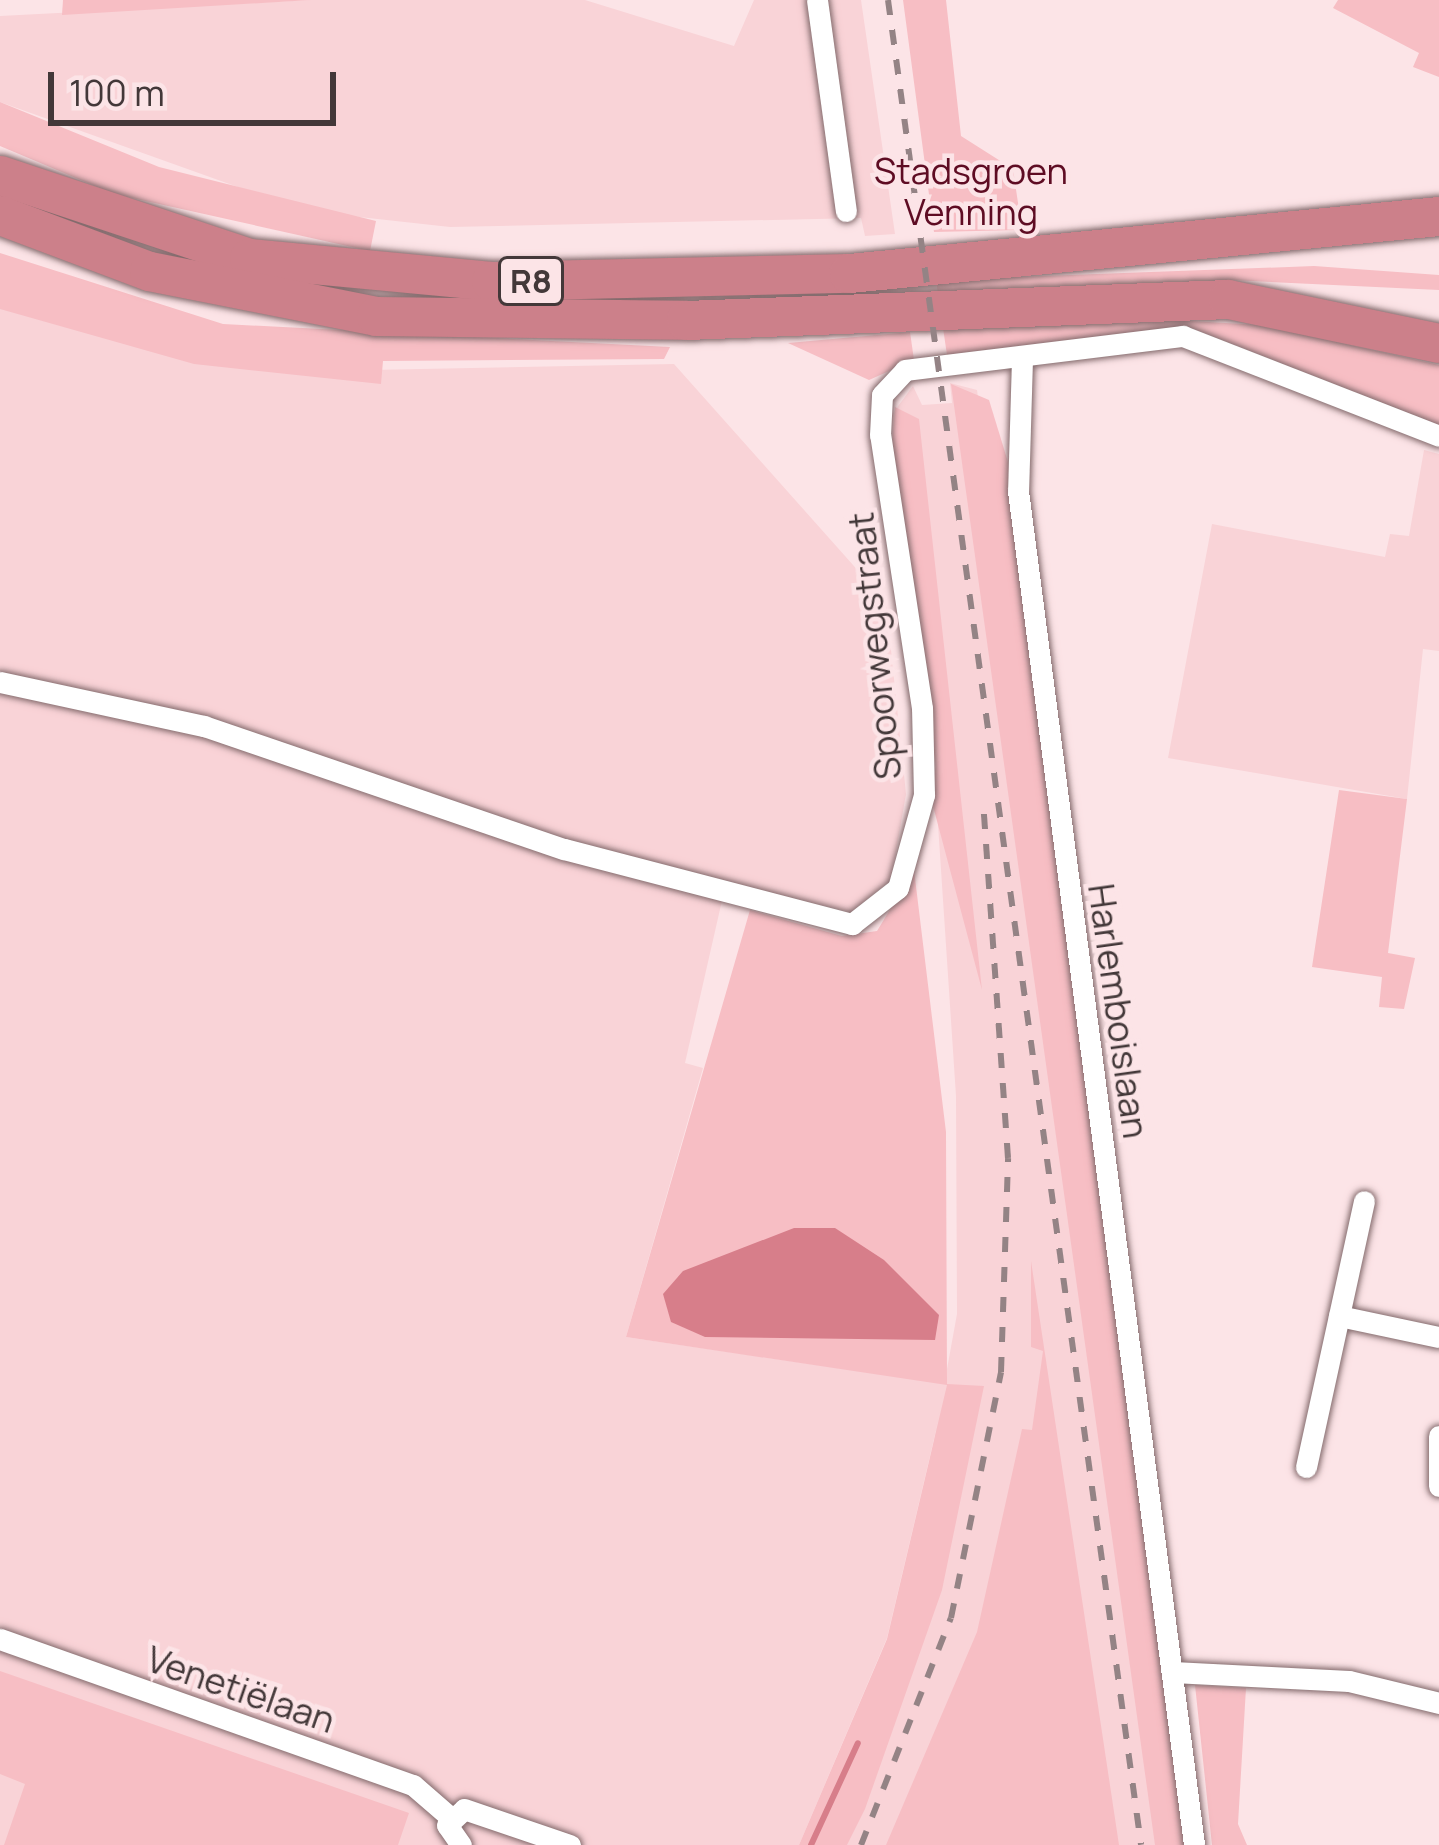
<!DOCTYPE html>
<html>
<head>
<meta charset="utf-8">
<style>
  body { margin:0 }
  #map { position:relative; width:1439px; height:1845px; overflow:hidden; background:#fce4e7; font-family:Manrope,sans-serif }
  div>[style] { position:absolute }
  .built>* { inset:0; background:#f9d3d7 }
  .green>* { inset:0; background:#f7bec4 }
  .water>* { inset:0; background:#d77e8a }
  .stream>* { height:6px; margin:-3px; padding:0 3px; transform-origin:3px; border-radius:3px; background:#d77e8a }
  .roads { filter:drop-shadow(0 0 3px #836a6c) drop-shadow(0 0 3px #836a6c) }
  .street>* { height:21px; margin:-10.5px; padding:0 10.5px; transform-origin:10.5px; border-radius:10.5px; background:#fff }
  .highway>* { height:39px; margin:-19.5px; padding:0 19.5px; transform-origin:19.5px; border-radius:19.5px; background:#cc808a }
  .rail>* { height:6px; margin-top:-3px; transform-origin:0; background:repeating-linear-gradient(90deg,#948385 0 15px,transparent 0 30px) }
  span { translate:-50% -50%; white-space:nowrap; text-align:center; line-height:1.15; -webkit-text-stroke:9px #fce4e7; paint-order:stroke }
  .shield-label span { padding:3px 9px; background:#fce4e7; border:3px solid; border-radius:9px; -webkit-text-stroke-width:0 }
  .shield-label { font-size:33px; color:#433839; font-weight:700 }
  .park-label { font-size:36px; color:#5e0c23 }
  .street-label { font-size:36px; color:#433839 }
  .scale { position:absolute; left:48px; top:72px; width:288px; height:54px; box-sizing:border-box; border:6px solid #433839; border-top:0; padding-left:15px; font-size:36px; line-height:42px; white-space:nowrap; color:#433839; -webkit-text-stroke:9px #fce4e7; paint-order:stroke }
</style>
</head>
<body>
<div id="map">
  <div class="built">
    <i style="clip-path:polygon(311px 0,585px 0,734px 46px,754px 0,861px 0,895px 234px,865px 236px,861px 218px,450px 227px,305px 211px,0 102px,0 16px)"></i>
    <i style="clip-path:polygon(0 283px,370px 370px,674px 364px,886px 602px,906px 794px,891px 880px,851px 912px,726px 883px,685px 1063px,703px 1068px,626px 1337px,947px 1384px,887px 1638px,799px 1845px,0 1845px)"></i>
    <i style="clip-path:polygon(950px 383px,977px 390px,1179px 1845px,814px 1845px,902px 1617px,957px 1314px,956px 1096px,932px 734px,890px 417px,913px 386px,922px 405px,952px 403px)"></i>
    <i style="clip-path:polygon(1424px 450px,1439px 454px,1439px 651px,1423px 649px,1407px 799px,1168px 758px,1212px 524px,1385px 557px,1390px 534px,1409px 536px)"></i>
  </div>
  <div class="green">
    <i style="clip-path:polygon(63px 0,311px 0,62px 15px)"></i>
    <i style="clip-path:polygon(903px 0,946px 0,961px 136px,1013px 169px,1022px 230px,934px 232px)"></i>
    <i style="clip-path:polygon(1338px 0,1439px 0,1439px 77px,1413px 67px,1419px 53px,1333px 8px)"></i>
    <i style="clip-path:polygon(0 102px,159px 167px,376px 221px,370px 251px,114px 194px,0 146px)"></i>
    <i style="clip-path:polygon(0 253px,223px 324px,670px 347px,664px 359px,383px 361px,381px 384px,194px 364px,0 309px)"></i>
    <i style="clip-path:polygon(1314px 266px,1439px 275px,1439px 290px,1230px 280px,938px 294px,936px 280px)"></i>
    <i style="clip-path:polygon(1172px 320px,1261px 325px,1439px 365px,1439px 425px,1189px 327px,947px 355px,943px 328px)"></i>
    <i style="clip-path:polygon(910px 332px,914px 360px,869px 380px,788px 343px)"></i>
    <i style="clip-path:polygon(951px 384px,989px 400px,1008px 462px,1186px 1845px,1155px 1845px)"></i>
    <i style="clip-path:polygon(895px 407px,919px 419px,982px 990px,929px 791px,936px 767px,891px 460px)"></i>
    <i style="clip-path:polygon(1339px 790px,1407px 799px,1388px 953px,1415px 958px,1404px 1009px,1379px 1007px,1382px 977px,1312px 967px)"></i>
    <i style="clip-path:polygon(914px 870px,946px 1132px,947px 1384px,984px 1386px,942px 1590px,865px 1809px,847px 1845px,799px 1845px,887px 1639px,947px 1385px,626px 1337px,750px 910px,842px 936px,877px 931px)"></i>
    <i style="clip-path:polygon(1031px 1261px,1119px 1845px,886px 1845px,977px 1632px,1022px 1429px,1032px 1430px,1043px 1351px,1031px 1347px)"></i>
    <i style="clip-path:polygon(0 1671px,409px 1813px,398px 1845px,4px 1845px,25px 1784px,0 1774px)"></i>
    <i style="clip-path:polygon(1195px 1685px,1246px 1688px,1238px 1824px,1247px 1845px,1212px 1845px)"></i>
  </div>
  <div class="water">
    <i style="clip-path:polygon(794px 1228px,835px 1228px,884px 1260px,939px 1315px,935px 1340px,705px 1337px,671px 1322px,663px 1294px,683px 1271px)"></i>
  </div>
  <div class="stream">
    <i style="left:811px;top:1845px;width:112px;rotate:-65.3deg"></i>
  </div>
  <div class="roads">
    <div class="street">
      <i style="left:817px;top:0;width:213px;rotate:82.2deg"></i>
      <i style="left:1022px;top:359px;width:132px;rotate:91.7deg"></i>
      <i style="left:1018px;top:491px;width:1365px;rotate:82.59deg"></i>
      <i style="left:0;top:682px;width:209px;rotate:12.2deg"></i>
      <i style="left:204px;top:726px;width:380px;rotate:18.9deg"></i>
      <i style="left:564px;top:849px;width:298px;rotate:14.6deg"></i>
      <i style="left:852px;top:924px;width:58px;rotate:-38deg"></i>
      <i style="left:898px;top:888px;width:97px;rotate:-74.4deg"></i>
      <i style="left:924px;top:795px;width:87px;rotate:-91.3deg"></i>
      <i style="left:922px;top:708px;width:276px;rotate:-98.7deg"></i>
      <i style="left:880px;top:435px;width:40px;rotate:-87.1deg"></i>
      <i style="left:882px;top:395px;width:34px;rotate:-47deg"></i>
      <i style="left:905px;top:370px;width:280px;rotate:-7deg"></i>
      <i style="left:1183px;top:336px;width:275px;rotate:21.3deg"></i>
      <i style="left:1339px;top:1316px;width:102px;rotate:11.9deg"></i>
      <i style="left:1439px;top:1436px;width:50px;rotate:90deg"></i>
      <i style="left:1306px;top:1467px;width:272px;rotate:-77.7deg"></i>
      <i style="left:0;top:1639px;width:438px;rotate:19.5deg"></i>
      <i style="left:413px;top:1785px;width:49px;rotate:40.9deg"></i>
      <i style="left:1173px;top:1672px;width:176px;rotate:2.9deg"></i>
      <i style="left:1349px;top:1681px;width:93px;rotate:13.7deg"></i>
      <i style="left:461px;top:1845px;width:24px;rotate:-125deg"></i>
      <i style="left:447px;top:1825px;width:23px;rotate:-43deg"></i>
      <i style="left:464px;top:1809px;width:112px;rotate:18.8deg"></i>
    </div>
    <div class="highway">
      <i style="left:0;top:175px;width:262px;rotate:18.4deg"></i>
      <i style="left:249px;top:258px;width:243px;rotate:5.4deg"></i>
      <i style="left:491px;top:281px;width:358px;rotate:-1.3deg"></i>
      <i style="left:849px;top:273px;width:593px;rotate:-5.52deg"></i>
      <i style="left:0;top:215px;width:159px;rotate:20.6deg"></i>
      <i style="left:149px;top:271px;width:231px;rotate:11.2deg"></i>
      <i style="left:376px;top:316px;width:310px;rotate:0.7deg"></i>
      <i style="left:686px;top:320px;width:542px;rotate:-2.22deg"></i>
      <i style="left:1228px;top:299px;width:216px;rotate:11.8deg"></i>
    </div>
  </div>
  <div class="rail">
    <i style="left:888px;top:0;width:1862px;rotate:82.19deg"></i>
    <i style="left:861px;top:1845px;width:244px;rotate:-68.4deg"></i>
    <i style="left:951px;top:1618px;width:251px;rotate:-78.5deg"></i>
    <i style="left:1001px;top:1372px;width:214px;rotate:-88.1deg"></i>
    <i style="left:1008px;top:1158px;width:355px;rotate:-94deg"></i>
  </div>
  <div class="shield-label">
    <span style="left:531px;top:281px">R8</span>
  </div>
  <div class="park-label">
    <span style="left:971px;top:191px">Stadsgroen<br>Venning</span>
  </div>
  <div class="street-label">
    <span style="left:874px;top:646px;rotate:-96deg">Spoorwegstraat</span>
    <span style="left:1119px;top:1011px;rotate:82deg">Harlemboislaan</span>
    <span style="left:241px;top:1689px;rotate:19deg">Venetiëlaan</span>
  </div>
  <div class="scale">100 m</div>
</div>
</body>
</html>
